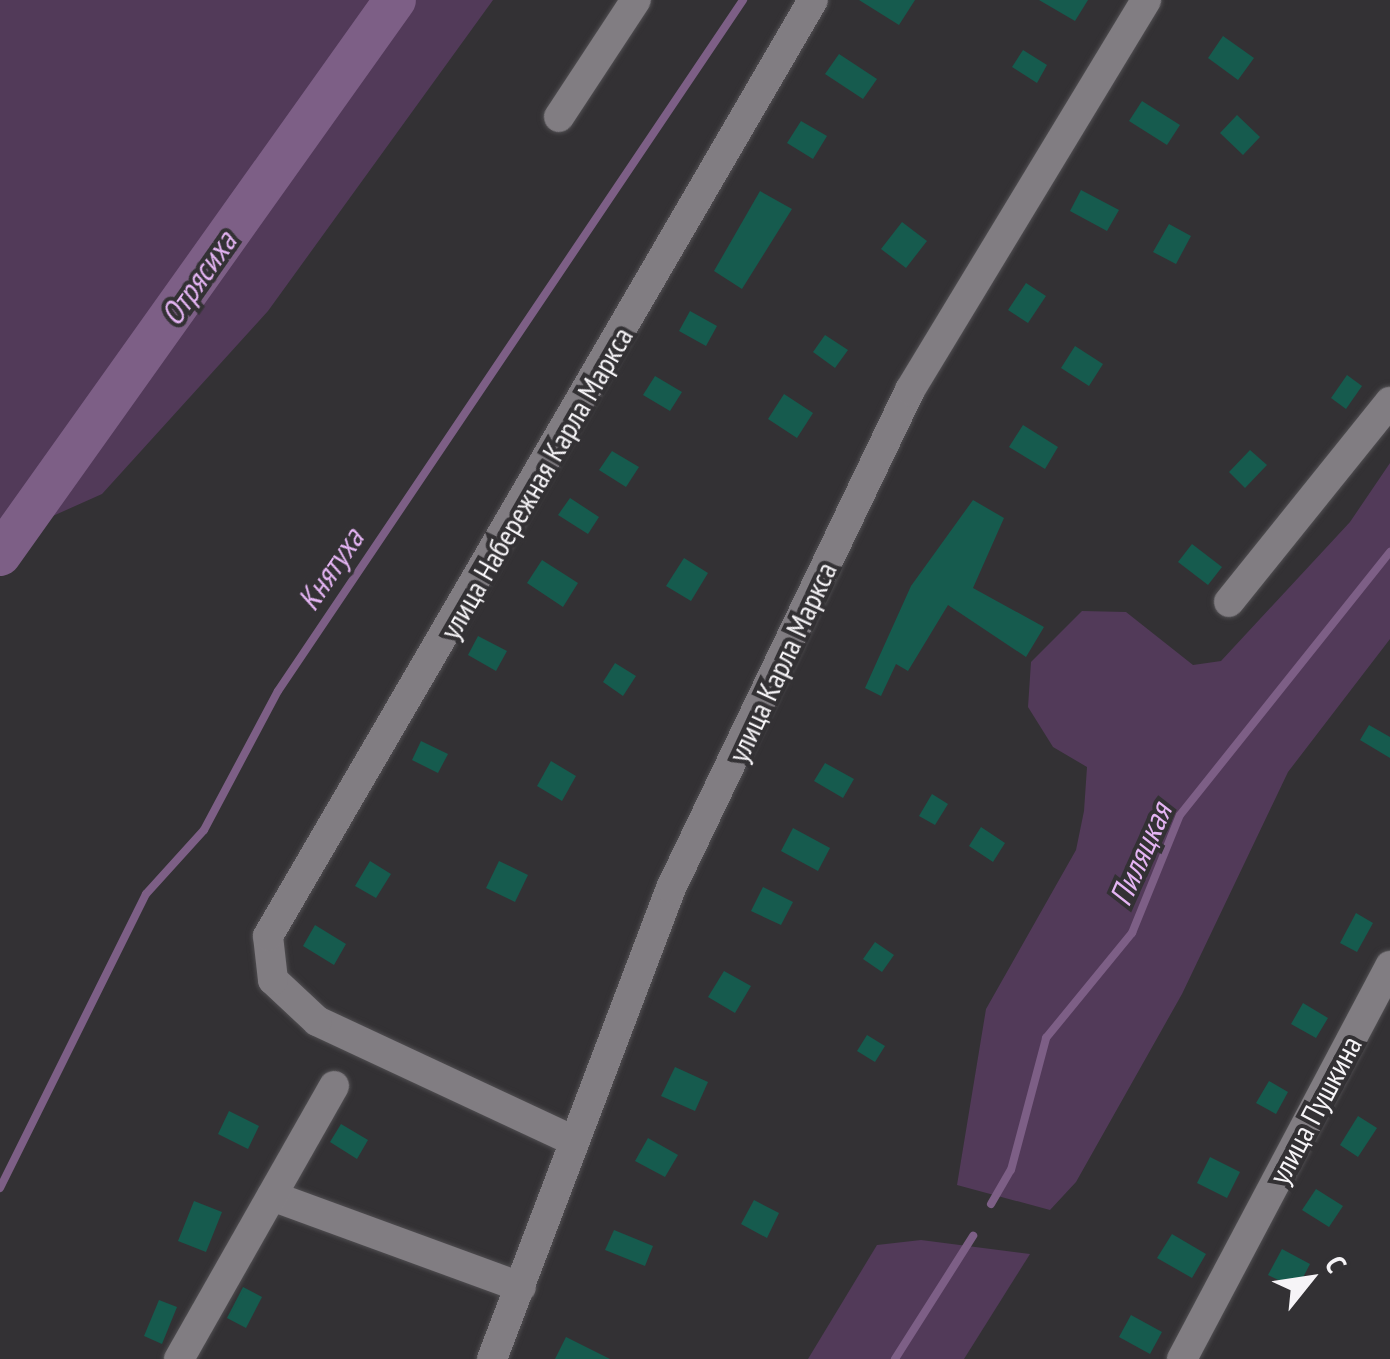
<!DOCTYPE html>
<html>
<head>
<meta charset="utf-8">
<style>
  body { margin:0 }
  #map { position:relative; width:1390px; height:1359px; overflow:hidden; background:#333134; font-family:"PT Sans Narrow",sans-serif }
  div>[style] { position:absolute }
  .green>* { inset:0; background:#523a59 }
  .stream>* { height:8px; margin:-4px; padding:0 4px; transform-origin:4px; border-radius:4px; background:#7d5f86 }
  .river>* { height:42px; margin:-21px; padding:0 21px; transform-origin:21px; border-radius:21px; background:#7d5f86 }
  .building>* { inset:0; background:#165b4e }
  .roads { filter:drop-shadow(0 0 2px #504e51) drop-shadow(0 0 2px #504e51) }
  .minor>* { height:30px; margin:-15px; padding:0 15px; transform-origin:15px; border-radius:15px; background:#817d82 }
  span { translate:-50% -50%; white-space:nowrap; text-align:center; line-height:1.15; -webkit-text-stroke:8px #333134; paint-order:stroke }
  .street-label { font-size:30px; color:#f6f4f7 }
  .water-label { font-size:32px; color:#e4b4f3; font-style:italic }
  .north { position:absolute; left:1260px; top:1229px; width:100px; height:100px; -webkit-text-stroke:8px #333134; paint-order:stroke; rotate:60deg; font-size:28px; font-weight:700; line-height:40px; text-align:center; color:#f6f4f7 }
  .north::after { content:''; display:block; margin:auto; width:35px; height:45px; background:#f6f4f7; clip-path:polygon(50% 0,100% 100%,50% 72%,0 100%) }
</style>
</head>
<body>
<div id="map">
  <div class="green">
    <i style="clip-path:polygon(0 0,493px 0,268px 311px,102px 494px,17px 532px,0 555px)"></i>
    <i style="clip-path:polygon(1390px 463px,1390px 639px,1288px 772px,1182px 994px,1076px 1182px,1050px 1210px,957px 1185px,986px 1009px,1076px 850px,1084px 811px,1087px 767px,1053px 747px,1028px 707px,1031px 662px,1082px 611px,1126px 612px,1193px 665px,1221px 661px,1350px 522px)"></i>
    <i style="clip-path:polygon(921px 1240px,1030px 1254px,964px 1359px,808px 1359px,877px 1245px)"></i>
  </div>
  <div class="stream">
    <i style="left:0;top:1188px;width:328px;rotate:-63.6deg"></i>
    <i style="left:146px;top:894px;width:86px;rotate:-47.8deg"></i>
    <i style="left:204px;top:830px;width:157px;rotate:-62deg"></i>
    <i style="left:278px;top:691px;width:833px;rotate:-56.06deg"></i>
    <i style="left:991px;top:1204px;width:39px;rotate:-60deg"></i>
    <i style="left:1011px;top:1170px;width:137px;rotate:-75.1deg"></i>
    <i style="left:1046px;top:1038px;width:136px;rotate:-50.7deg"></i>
    <i style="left:1132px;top:933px;width:127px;rotate:-67.9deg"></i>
    <i style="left:1180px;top:815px;width:337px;rotate:-51.4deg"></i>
    <i style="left:895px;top:1359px;width:146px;rotate:-57.6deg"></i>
  </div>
  <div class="river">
    <i style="left:0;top:555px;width:681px;rotate:-54.56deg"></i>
  </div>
  <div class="building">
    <i style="clip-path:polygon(859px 0,915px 0,899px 25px)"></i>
    <i style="clip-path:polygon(1039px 0,1088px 0,1075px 21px)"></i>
    <i style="clip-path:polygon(1223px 36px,1254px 58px,1238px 80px,1208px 58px)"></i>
    <i style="clip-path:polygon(1023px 50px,1047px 65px,1037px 83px,1012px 67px)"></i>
    <i style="clip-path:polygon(839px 54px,877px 79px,863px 99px,825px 74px)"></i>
    <i style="clip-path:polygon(1142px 101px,1180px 125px,1167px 145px,1129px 121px)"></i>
    <i style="clip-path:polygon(1237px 115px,1260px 137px,1243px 155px,1220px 133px)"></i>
    <i style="clip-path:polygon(801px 121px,827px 136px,813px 159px,787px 143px)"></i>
    <i style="clip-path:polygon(1081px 190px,1119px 210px,1107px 231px,1070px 211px)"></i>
    <i style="clip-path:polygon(760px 191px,792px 209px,742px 289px,714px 271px)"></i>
    <i style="clip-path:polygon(902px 222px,927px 241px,906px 268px,881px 249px)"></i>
    <i style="clip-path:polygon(1169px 224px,1191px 236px,1176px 264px,1153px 252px)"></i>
    <i style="clip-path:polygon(1026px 283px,1046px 296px,1028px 323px,1008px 310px)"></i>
    <i style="clip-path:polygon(690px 311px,717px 326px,706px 346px,679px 331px)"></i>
    <i style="clip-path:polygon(825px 335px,848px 350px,835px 368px,813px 352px)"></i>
    <i style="clip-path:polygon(1075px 346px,1103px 364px,1089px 386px,1061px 368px)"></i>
    <i style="clip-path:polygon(1347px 375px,1362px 386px,1346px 409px,1331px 398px)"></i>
    <i style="clip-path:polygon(655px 376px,682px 392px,670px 411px,643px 395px)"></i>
    <i style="clip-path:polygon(784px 394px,813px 413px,797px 438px,768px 419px)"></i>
    <i style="clip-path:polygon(1023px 425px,1058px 447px,1045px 469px,1009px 447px)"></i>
    <i style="clip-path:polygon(1250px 450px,1267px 465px,1245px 488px,1229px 472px)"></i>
    <i style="clip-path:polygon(612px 451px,639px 467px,626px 487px,599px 470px)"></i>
    <i style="clip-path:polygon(570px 498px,599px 517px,588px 534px,558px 515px)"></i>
    <i style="clip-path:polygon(973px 500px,1004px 518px,973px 588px,1044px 627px,1026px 657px,948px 605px,908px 671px,896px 664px,881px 696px,865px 688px,911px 586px)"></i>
    <i style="clip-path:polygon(1192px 544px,1222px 567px,1208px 585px,1178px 562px)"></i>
    <i style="clip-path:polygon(684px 558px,708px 573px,691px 601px,666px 586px)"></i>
    <i style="clip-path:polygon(542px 560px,578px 583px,563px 607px,527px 583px)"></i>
    <i style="clip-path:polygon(478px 636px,507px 651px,496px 671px,468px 655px)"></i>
    <i style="clip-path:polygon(615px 663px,636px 676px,623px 696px,603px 682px)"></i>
    <i style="clip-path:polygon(1369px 725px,1390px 737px,1390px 758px,1360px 740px)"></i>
    <i style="clip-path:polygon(421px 741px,448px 754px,438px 773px,412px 760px)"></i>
    <i style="clip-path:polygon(551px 761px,576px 776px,562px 801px,537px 786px)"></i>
    <i style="clip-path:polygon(825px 763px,854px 779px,843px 798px,814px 781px)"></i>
    <i style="clip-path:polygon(932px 794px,948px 804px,935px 825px,919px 816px)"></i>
    <i style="clip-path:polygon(981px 827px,1005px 843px,993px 862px,969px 846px)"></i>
    <i style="clip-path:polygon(793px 828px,830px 848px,818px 871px,781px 851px)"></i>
    <i style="clip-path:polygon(370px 861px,391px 874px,376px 898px,355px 886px)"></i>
    <i style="clip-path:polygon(499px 861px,528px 875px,515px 902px,486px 888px)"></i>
    <i style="clip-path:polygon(763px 887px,793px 902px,781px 925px,751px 911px)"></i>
    <i style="clip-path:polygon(1356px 913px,1373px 923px,1357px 952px,1340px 943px)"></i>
    <i style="clip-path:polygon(315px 925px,346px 944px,334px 965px,303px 946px)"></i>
    <i style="clip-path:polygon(875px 942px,894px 955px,882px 972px,863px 959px)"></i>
    <i style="clip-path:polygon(724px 971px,751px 986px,735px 1013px,708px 997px)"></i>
    <i style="clip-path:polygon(1303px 1003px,1328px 1018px,1316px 1038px,1291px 1024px)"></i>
    <i style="clip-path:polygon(867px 1035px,885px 1046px,875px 1062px,857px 1051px)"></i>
    <i style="clip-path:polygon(675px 1067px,708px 1082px,695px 1111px,661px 1096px)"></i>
    <i style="clip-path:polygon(1269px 1081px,1288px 1092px,1276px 1114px,1256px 1103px)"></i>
    <i style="clip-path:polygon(229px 1111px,259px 1126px,248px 1149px,218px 1134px)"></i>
    <i style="clip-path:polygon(1358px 1116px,1377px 1128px,1358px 1157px,1340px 1145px)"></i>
    <i style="clip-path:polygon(341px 1124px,368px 1140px,357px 1159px,330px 1142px)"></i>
    <i style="clip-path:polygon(648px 1138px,678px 1155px,665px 1177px,635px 1161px)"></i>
    <i style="clip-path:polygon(1210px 1157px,1240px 1172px,1227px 1198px,1197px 1183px)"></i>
    <i style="clip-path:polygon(1316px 1189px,1343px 1206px,1329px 1227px,1302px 1210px)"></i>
    <i style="clip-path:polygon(754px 1200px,779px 1213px,767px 1238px,741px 1224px)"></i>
    <i style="clip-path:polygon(194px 1201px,222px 1212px,206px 1252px,178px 1241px)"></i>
    <i style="clip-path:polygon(614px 1230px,653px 1246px,645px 1266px,605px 1250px)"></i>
    <i style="clip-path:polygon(1172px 1234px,1206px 1254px,1192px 1278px,1157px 1258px)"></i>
    <i style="clip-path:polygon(1282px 1249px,1310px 1264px,1297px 1289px,1268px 1275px)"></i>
    <i style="clip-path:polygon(243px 1287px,262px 1297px,246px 1328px,227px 1318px)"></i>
    <i style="clip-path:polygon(159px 1300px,177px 1307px,162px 1344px,144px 1336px)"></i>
    <i style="clip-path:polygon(1131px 1315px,1162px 1332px,1150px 1354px,1119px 1337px)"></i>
    <i style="clip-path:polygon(566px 1337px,610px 1359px,555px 1359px)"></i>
  </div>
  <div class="roads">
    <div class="minor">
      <i style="left:559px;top:117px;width:140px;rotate:-56.7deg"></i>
      <i style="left:1229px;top:602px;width:257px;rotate:-51.2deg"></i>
      <i style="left:572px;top:1140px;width:281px;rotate:-155deg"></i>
      <i style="left:317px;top:1021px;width:60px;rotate:-137deg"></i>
      <i style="left:273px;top:980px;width:44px;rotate:-96.5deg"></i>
      <i style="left:268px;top:936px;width:1083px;rotate:-59.79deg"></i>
      <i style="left:272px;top:1196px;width:265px;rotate:20.1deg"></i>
      <i style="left:179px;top:1359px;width:314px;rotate:-60.4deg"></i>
      <i style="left:492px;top:1359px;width:504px;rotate:-69.19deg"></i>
      <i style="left:671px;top:888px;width:552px;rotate:-64.36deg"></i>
      <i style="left:910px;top:390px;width:456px;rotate:-58.8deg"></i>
      <i style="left:1182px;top:1359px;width:445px;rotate:-62.1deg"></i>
    </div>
  </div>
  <div class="street-label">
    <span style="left:536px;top:483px;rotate:-60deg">улица Набережная Карла Маркса</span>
    <span style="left:782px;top:662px;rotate:-65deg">улица Карла Маркса</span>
    <span style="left:1315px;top:1110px;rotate:-62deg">улица Пушкина</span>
  </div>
  <div class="water-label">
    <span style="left:198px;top:278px;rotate:-55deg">Отрясиха</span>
    <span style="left:330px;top:569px;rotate:-56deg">Княтуха</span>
    <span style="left:1140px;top:854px;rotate:-66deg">Пиляцкая</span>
  </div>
  <div class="north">С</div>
</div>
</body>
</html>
